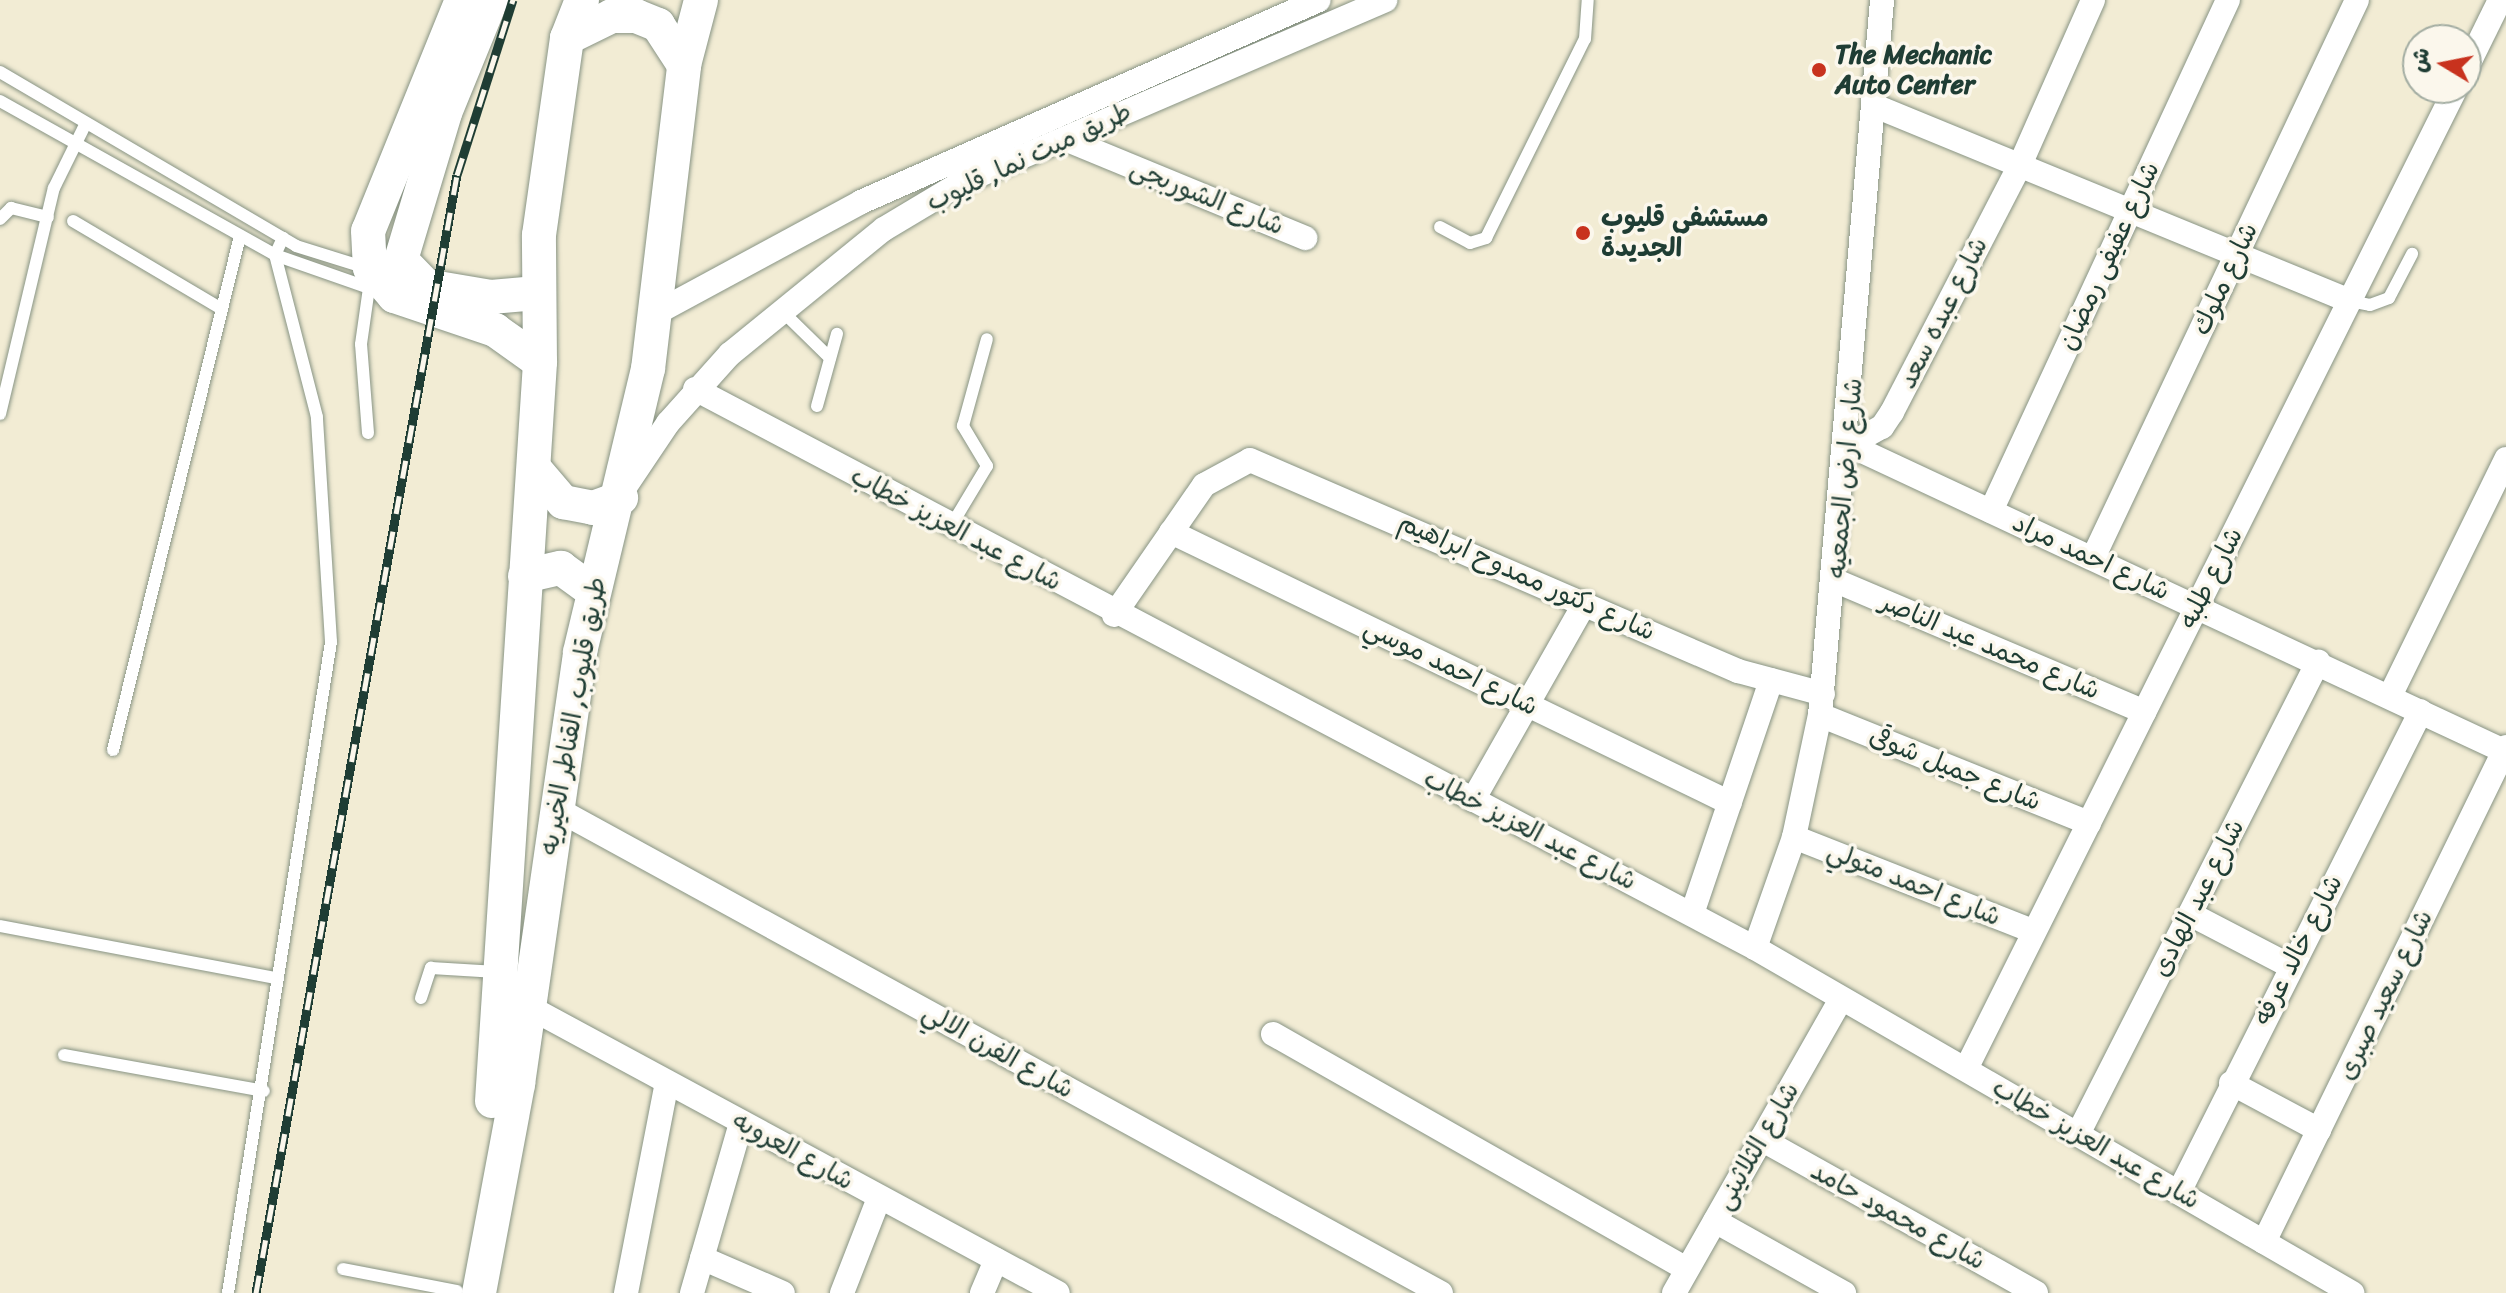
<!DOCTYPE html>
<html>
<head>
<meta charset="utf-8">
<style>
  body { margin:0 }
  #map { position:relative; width:2506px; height:1293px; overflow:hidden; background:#f2ecd4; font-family:Sriracha,"Playpen Sans Arabic",sans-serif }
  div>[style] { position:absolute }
  .roads { filter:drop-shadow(0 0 2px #889484) drop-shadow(0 0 2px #889484) }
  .service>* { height:12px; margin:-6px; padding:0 6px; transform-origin:6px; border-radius:6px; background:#fff }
  .minor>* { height:24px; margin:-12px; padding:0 12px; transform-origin:12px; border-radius:12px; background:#fff }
  .secondary>* { height:34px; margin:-17px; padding:0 17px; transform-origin:17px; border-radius:17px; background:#fff }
  .rail>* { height:9px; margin-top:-4.5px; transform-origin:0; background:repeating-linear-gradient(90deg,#fbf7ec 0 18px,#1f3d34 0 36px); box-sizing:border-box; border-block:2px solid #1f3d34 }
  .dots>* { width:22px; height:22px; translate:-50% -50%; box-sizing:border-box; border:4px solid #fbf7ec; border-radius:50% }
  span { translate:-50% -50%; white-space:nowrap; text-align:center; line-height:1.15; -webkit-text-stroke:7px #fbf7ec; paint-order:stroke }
  .poi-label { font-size:26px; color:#1f3d34; font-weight:700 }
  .left { translate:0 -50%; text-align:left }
  .street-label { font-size:26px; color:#1f3d34 }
  .north { position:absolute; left:2402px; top:24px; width:80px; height:80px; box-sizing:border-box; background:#fbf7ec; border:2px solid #a3ada2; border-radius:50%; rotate:280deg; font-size:22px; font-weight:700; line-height:32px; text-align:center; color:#1f3d34 }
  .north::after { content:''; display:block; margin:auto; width:28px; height:36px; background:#c8321e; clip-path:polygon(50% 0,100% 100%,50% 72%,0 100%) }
</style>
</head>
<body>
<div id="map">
  <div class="roads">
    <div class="service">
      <i style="left:0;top:72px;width:343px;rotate:30.4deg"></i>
      <i style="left:296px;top:246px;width:73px;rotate:17.4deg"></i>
      <i style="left:0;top:101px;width:315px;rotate:29.2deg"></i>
      <i style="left:275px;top:255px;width:109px;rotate:19.3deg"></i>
      <i style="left:0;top:219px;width:16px;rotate:-45deg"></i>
      <i style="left:11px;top:208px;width:38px;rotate:14deg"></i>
      <i style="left:73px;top:221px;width:173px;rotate:30.6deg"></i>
      <i style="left:1440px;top:227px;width:34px;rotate:28deg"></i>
      <i style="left:1470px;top:243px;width:17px;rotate:-17deg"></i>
      <i style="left:1486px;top:238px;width:222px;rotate:-63.6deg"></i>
      <i style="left:1585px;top:39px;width:39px;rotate:-86deg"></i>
      <i style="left:2350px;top:301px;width:20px;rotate:11deg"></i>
      <i style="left:2370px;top:305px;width:20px;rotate:-20deg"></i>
      <i style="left:2389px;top:298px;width:50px;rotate:-62.4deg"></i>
      <i style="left:780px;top:309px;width:70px;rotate:44.4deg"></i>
      <i style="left:817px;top:406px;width:75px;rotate:-74.5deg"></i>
      <i style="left:0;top:414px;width:232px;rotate:-76.6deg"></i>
      <i style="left:54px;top:188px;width:72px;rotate:-63.8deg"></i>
      <i style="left:368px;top:433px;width:89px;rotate:-94.5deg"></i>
      <i style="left:361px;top:344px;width:57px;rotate:-81.9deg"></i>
      <i style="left:951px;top:526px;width:70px;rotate:-59deg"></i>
      <i style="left:987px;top:466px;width:47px;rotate:-121deg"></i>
      <i style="left:963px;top:426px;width:90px;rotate:-74.6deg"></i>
      <i style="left:113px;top:750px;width:529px;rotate:-76.12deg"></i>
      <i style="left:0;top:926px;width:279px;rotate:10.7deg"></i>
      <i style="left:421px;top:998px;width:32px;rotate:-72deg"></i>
      <i style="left:431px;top:968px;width:66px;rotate:3.5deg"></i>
      <i style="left:64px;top:1055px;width:203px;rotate:10.2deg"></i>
      <i style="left:343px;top:1269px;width:116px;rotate:10.9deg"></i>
      <i style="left:228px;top:1293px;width:659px;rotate:-81.01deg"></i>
      <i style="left:331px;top:642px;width:225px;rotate:-93.6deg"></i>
      <i style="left:317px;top:417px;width:167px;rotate:-104.5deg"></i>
      <i style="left:275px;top:255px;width:19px;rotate:-65deg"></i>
    </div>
    <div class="minor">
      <i style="left:2466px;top:69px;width:77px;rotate:-63.8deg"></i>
      <i style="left:1875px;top:106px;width:513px;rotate:22.32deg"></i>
      <i style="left:1065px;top:139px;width:260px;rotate:22.4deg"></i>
      <i style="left:656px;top:313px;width:233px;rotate:-28.4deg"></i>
      <i style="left:861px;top:202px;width:500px;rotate:-23.8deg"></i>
      <i style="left:695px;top:389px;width:1198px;rotate:27.81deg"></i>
      <i style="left:1755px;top:948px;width:690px;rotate:30.02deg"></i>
      <i style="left:1849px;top:445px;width:725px;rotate:25.05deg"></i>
      <i style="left:1849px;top:445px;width:38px;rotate:-29deg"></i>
      <i style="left:1882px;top:427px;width:18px;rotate:-56deg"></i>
      <i style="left:1892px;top:412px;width:278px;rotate:-62.6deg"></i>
      <i style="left:2020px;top:165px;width:180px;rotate:-66.1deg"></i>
      <i style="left:625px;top:487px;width:77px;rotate:-56.1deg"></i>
      <i style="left:668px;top:423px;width:93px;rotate:-48.1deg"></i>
      <i style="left:730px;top:354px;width:198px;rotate:-39.1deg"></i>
      <i style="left:884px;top:229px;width:90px;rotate:-30.9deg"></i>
      <i style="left:961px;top:183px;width:462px;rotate:-23.3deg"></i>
      <i style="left:1991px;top:511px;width:563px;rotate:-65.12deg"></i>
      <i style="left:1171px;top:532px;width:621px;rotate:25.86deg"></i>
      <i style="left:2093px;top:558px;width:617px;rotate:-64.68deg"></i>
      <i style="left:1836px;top:581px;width:335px;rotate:23deg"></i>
      <i style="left:1114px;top:615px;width:158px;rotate:-55.3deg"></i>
      <i style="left:1204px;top:485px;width:52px;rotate:-28.5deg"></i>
      <i style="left:1250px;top:460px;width:532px;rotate:23.38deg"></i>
      <i style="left:1738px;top:671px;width:88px;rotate:15.1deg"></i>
      <i style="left:2390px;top:696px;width:264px;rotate:-63.9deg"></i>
      <i style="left:1820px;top:715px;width:290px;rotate:21.9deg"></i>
      <i style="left:1473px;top:800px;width:227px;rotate:-60.4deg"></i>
      <i style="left:555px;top:808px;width:1010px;rotate:28.7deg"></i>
      <i style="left:1794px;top:837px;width:257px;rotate:21.5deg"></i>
      <i style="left:1692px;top:914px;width:247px;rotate:-71.3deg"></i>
      <i style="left:2190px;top:914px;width:113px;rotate:27.5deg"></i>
      <i style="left:1755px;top:948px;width:118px;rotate:-70.6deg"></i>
      <i style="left:1794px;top:837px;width:125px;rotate:-78deg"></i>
      <i style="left:1820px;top:715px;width:718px;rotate:-85.04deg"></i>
      <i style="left:529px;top:1007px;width:601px;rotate:28.4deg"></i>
      <i style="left:1273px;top:1034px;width:476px;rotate:29.6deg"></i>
      <i style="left:1966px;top:1069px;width:1097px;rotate:-63.46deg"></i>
      <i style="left:2231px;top:1083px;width:100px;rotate:28.1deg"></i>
      <i style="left:2078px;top:1134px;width:530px;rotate:-63.05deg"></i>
      <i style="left:1761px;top:1139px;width:315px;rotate:29.2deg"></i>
      <i style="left:2179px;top:1192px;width:538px;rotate:-63.29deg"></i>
      <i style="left:1715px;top:1221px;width:148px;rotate:29.2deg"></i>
      <i style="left:2264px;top:1242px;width:551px;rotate:-63.95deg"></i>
      <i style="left:702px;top:1258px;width:88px;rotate:23.4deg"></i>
      <i style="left:626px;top:1293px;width:214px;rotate:-79deg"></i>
      <i style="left:692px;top:1293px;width:177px;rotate:-73.9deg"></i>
      <i style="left:842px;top:1293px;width:102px;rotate:-68.7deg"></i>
      <i style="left:982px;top:1293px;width:36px;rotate:-67deg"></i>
      <i style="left:1674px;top:1293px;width:338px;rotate:-60.4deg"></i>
    </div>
    <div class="secondary">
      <i style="left:462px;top:0;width:249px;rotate:112.1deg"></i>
      <i style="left:368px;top:231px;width:37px;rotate:87deg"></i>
      <i style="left:370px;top:268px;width:37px;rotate:49deg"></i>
      <i style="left:394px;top:296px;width:107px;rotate:18.6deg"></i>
      <i style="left:495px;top:330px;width:55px;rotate:35.4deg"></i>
      <i style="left:491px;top:0;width:122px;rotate:112.2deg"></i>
      <i style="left:445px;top:113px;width:153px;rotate:106.7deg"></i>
      <i style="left:401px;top:260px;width:36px;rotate:46deg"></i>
      <i style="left:426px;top:286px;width:66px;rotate:9.6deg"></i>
      <i style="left:491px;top:297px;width:46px;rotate:-5deg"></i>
      <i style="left:567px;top:38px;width:50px;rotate:-26.1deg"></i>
      <i style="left:612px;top:16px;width:24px"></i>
      <i style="left:636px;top:16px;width:24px;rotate:22deg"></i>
      <i style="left:658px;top:25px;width:48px;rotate:57deg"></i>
      <i style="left:534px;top:468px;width:45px;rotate:49.5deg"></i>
      <i style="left:563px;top:502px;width:31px;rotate:11deg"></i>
      <i style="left:593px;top:508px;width:30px;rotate:-20deg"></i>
      <i style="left:525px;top:576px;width:37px;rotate:-13deg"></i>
      <i style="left:561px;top:568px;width:37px;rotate:36deg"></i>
      <i style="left:492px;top:1101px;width:741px;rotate:-86.28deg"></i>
      <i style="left:540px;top:362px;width:127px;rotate:-90.5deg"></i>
      <i style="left:539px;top:235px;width:199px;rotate:-81.9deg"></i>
      <i style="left:567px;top:38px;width:41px;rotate:-68.5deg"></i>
      <i style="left:479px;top:1293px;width:213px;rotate:-79.4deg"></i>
      <i style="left:518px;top:1084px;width:436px;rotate:-81.8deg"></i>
      <i style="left:580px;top:652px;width:291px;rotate:-76.5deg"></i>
      <i style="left:648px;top:369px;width:306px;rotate:-83.2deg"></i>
      <i style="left:684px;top:65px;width:67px;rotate:-75.3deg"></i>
    </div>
  </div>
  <div class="rail">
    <i style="left:256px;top:1293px;width:1136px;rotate:-79.81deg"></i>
    <i style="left:457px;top:175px;width:184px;rotate:-72.3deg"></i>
  </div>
  <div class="dots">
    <i style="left:1819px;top:70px;background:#c8321e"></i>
    <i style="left:1583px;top:233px;background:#c8321e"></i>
  </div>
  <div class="poi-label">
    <span class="left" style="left:1835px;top:70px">The Mechanic<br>Auto Center</span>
    <span class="left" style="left:1601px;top:233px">مستشفى قليوب<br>الجديدة</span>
  </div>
  <div class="street-label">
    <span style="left:1029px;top:157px;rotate:-25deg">طريق ميت نما, قليوب</span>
    <span style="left:1207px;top:197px;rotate:22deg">شارع الشوربجى</span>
    <span style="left:2109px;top:256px;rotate:-65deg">شارع عفيفى رمضان</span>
    <span style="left:2225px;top:279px;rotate:-65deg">شارع ملوك</span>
    <span style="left:1943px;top:313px;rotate:-63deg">شارع عبده سعد</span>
    <span style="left:1845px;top:478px;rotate:-85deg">شارع ارض الجمعيه</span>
    <span style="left:956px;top:529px;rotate:28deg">شارع عبد العزيز خطاب</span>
    <span style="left:2091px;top:557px;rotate:25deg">شارع احمد مراد</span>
    <span style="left:1527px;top:577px;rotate:24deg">شارع دكتور ممدوح ابراهيم</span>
    <span style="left:2211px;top:578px;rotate:-63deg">شارع طلبه</span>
    <span style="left:1990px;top:646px;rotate:23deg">شارع محمد عبد الناصر</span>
    <span style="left:1451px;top:667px;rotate:26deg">شارع احمد موسي</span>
    <span style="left:573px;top:716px;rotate:-80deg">طريق قليوب, القناطر الخيريه</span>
    <span style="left:1955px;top:769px;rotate:22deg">شارع جميل شوقى</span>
    <span style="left:1530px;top:830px;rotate:27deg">شارع عبد العزيز خطاب</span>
    <span style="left:1914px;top:884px;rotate:22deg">شارع احمد متولي</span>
    <span style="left:2198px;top:898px;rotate:-63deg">شارع عبد الهادى</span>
    <span style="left:2298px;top:950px;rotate:-63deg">شارع خالد عرفه</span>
    <span style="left:2385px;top:995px;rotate:-64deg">شارع سعيد صبرى</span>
    <span style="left:998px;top:1051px;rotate:29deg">شارع الفرن الالي</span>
    <span style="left:2096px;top:1144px;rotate:30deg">شارع عبد العزيز خطاب</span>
    <span style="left:1757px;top:1146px;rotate:-60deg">شارع الثلاثينى</span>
    <span style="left:793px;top:1151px;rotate:29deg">شارع العروبه</span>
    <span style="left:1898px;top:1216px;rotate:29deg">شارع محمود حامد</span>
  </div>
  <div class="north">ش</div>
</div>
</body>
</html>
